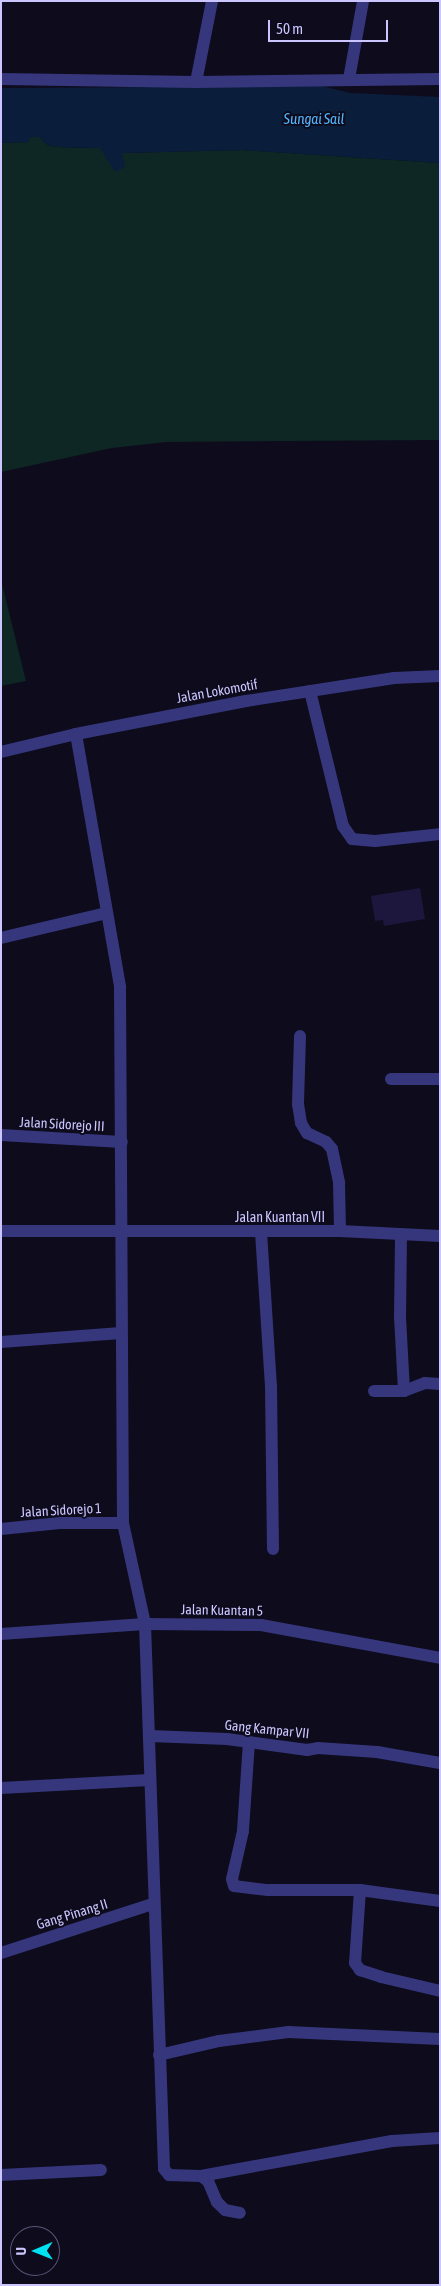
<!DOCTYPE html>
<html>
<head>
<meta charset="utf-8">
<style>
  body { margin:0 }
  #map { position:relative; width:441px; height:2286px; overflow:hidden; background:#0d0b1c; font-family:"Asap Condensed",sans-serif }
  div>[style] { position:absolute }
  .green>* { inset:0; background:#0e2624 }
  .water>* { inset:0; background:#0a1e3c }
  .building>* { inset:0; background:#1d173d }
  .street>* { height:12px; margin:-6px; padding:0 6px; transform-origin:6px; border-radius:6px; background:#36367c }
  span { translate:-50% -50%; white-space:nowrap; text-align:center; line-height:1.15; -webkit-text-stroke:4px #0d0b1c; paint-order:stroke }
  .street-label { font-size:14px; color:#cbc6ff }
  .water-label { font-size:15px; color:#54b6ff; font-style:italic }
  .frame { position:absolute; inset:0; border:2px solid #cbc6ff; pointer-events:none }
  .north { position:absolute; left:10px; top:2226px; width:50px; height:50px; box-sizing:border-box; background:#0d0b1c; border:1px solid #595677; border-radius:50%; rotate:269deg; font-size:14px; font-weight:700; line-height:20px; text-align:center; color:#cbc6ff }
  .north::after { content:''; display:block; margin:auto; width:18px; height:22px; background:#00e2f1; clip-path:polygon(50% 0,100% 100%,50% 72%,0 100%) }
  .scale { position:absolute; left:268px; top:20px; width:120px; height:22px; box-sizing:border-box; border:2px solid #cbc6ff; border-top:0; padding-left:6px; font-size:15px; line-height:18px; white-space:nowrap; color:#cbc6ff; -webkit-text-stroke:4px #0d0b1c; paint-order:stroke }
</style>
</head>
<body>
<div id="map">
  <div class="green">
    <i style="clip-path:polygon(31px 137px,39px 137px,47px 145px,58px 147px,100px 148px,125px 167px,121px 153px,242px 150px,440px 163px,440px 440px,166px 442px,112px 448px,1px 472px,1px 143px,27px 142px)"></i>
    <i style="clip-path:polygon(1px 580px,26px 681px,1px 686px)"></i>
  </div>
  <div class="water">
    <i style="clip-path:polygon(322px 86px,350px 93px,440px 97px,440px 163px,242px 150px,122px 153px,125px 167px,115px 172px,100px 148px,58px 147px,47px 145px,39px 137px,31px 137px,28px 142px,1px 143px,1px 88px)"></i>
  </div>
  <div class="building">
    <i style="clip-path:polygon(420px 888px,425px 919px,384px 926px,383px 920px,375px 921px,371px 896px)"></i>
  </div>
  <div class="street">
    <i style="left:1px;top:79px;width:195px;rotate:0.9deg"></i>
    <i style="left:196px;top:82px;width:244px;rotate:-0.7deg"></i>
    <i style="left:349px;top:79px;width:79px;rotate:-79.8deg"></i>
    <i style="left:196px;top:82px;width:83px;rotate:-78.8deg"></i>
    <i style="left:310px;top:691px;width:139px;rotate:76.3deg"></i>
    <i style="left:343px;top:826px;width:16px;rotate:55deg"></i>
    <i style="left:352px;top:839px;width:23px;rotate:5deg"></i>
    <i style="left:375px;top:841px;width:65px;rotate:-6.1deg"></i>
    <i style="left:76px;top:734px;width:257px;rotate:80.1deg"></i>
    <i style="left:120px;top:987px;width:536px;rotate:89.68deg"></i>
    <i style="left:123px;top:1523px;width:103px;rotate:77.7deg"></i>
    <i style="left:145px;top:1624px;width:545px;rotate:88deg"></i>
    <i style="left:164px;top:2169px;width:8px;rotate:50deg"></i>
    <i style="left:169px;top:2175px;width:32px;rotate:2deg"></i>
    <i style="left:201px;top:2176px;width:9px;rotate:36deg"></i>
    <i style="left:208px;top:2181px;width:23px;rotate:67deg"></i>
    <i style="left:217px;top:2202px;width:11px;rotate:45deg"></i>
    <i style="left:225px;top:2210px;width:15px;rotate:11deg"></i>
    <i style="left:1px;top:752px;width:77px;rotate:-13.5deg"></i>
    <i style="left:76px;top:734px;width:173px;rotate:-11deg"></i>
    <i style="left:246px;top:701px;width:150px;rotate:-8.8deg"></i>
    <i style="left:394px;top:678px;width:46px;rotate:-2.5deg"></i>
    <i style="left:1px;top:938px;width:109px;rotate:-13.3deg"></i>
    <i style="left:300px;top:1036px;width:68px;rotate:91.7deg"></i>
    <i style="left:298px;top:1104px;width:19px;rotate:81deg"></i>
    <i style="left:301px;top:1123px;width:12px;rotate:59deg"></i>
    <i style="left:307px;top:1133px;width:21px;rotate:25deg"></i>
    <i style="left:326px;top:1142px;width:9px;rotate:49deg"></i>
    <i style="left:332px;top:1149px;width:35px;rotate:78deg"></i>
    <i style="left:339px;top:1183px;width:48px;rotate:88.8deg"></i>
    <i style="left:391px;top:1079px;width:49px"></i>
    <i style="left:1px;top:1135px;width:121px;rotate:3.3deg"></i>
    <i style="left:1px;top:1231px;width:339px"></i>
    <i style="left:340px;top:1231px;width:100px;rotate:2.9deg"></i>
    <i style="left:261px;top:1232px;width:154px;rotate:86.3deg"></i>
    <i style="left:271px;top:1386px;width:163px;rotate:89.3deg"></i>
    <i style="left:401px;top:1236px;width:81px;rotate:90.7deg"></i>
    <i style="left:400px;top:1317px;width:74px;rotate:86.9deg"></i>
    <i style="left:1px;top:1342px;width:120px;rotate:-4.3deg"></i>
    <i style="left:374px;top:1391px;width:30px"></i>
    <i style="left:404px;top:1391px;width:22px;rotate:-21deg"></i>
    <i style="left:425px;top:1383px;width:15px;rotate:4deg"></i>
    <i style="left:1px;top:1529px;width:59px;rotate:-5.8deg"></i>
    <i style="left:60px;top:1523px;width:63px"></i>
    <i style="left:1px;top:1634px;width:144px;rotate:-4deg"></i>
    <i style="left:145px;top:1624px;width:116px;rotate:0.5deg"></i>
    <i style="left:261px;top:1625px;width:182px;rotate:10.4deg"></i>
    <i style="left:150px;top:1736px;width:77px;rotate:2.2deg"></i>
    <i style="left:227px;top:1739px;width:81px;rotate:7.8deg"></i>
    <i style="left:307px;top:1750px;width:11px;rotate:-10deg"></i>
    <i style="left:318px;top:1748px;width:59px;rotate:3.9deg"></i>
    <i style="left:377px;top:1752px;width:64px;rotate:9.9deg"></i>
    <i style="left:249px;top:1742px;width:89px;rotate:93.9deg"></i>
    <i style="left:243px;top:1831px;width:49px;rotate:102.9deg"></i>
    <i style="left:232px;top:1879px;width:7px;rotate:74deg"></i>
    <i style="left:234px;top:1886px;width:34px;rotate:7deg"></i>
    <i style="left:268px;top:1890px;width:92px"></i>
    <i style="left:360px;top:1890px;width:81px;rotate:7.8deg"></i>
    <i style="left:1px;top:1788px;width:148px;rotate:-3.1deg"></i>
    <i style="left:360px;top:1890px;width:73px;rotate:93.9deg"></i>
    <i style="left:355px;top:1963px;width:9px;rotate:54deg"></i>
    <i style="left:360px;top:1970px;width:22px;rotate:18deg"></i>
    <i style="left:381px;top:1977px;width:61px;rotate:13.3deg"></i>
    <i style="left:1px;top:1953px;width:160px;rotate:-17.9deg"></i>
    <i style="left:159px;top:2055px;width:62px;rotate:-13.1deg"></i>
    <i style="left:219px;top:2041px;width:70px;rotate:-7.4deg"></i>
    <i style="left:288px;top:2032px;width:152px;rotate:2.6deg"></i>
    <i style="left:1px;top:2175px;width:100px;rotate:-2.9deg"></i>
    <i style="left:201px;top:2176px;width:194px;rotate:-10.4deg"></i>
    <i style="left:392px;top:2141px;width:48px;rotate:-3.6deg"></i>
  </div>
  <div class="street-label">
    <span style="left:217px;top:691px;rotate:-10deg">Jalan Lokomotif</span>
    <span style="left:62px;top:1124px;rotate:3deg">Jalan Sidorejo III</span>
    <span style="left:280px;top:1217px">Jalan Kuantan VII</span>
    <span style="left:61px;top:1510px;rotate:-3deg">Jalan Sidorejo 1</span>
    <span style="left:222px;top:1610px;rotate:1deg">Jalan Kuantan 5</span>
    <span style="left:267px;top:1729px;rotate:6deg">Gang Kampar VII</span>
    <span style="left:72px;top:1914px;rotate:-17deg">Gang Pinang II</span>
  </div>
  <div class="water-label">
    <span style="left:314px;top:119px">Sungai Sail</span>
  </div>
  <div class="frame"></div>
  <div class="north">U</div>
  <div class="scale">50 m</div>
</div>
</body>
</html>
